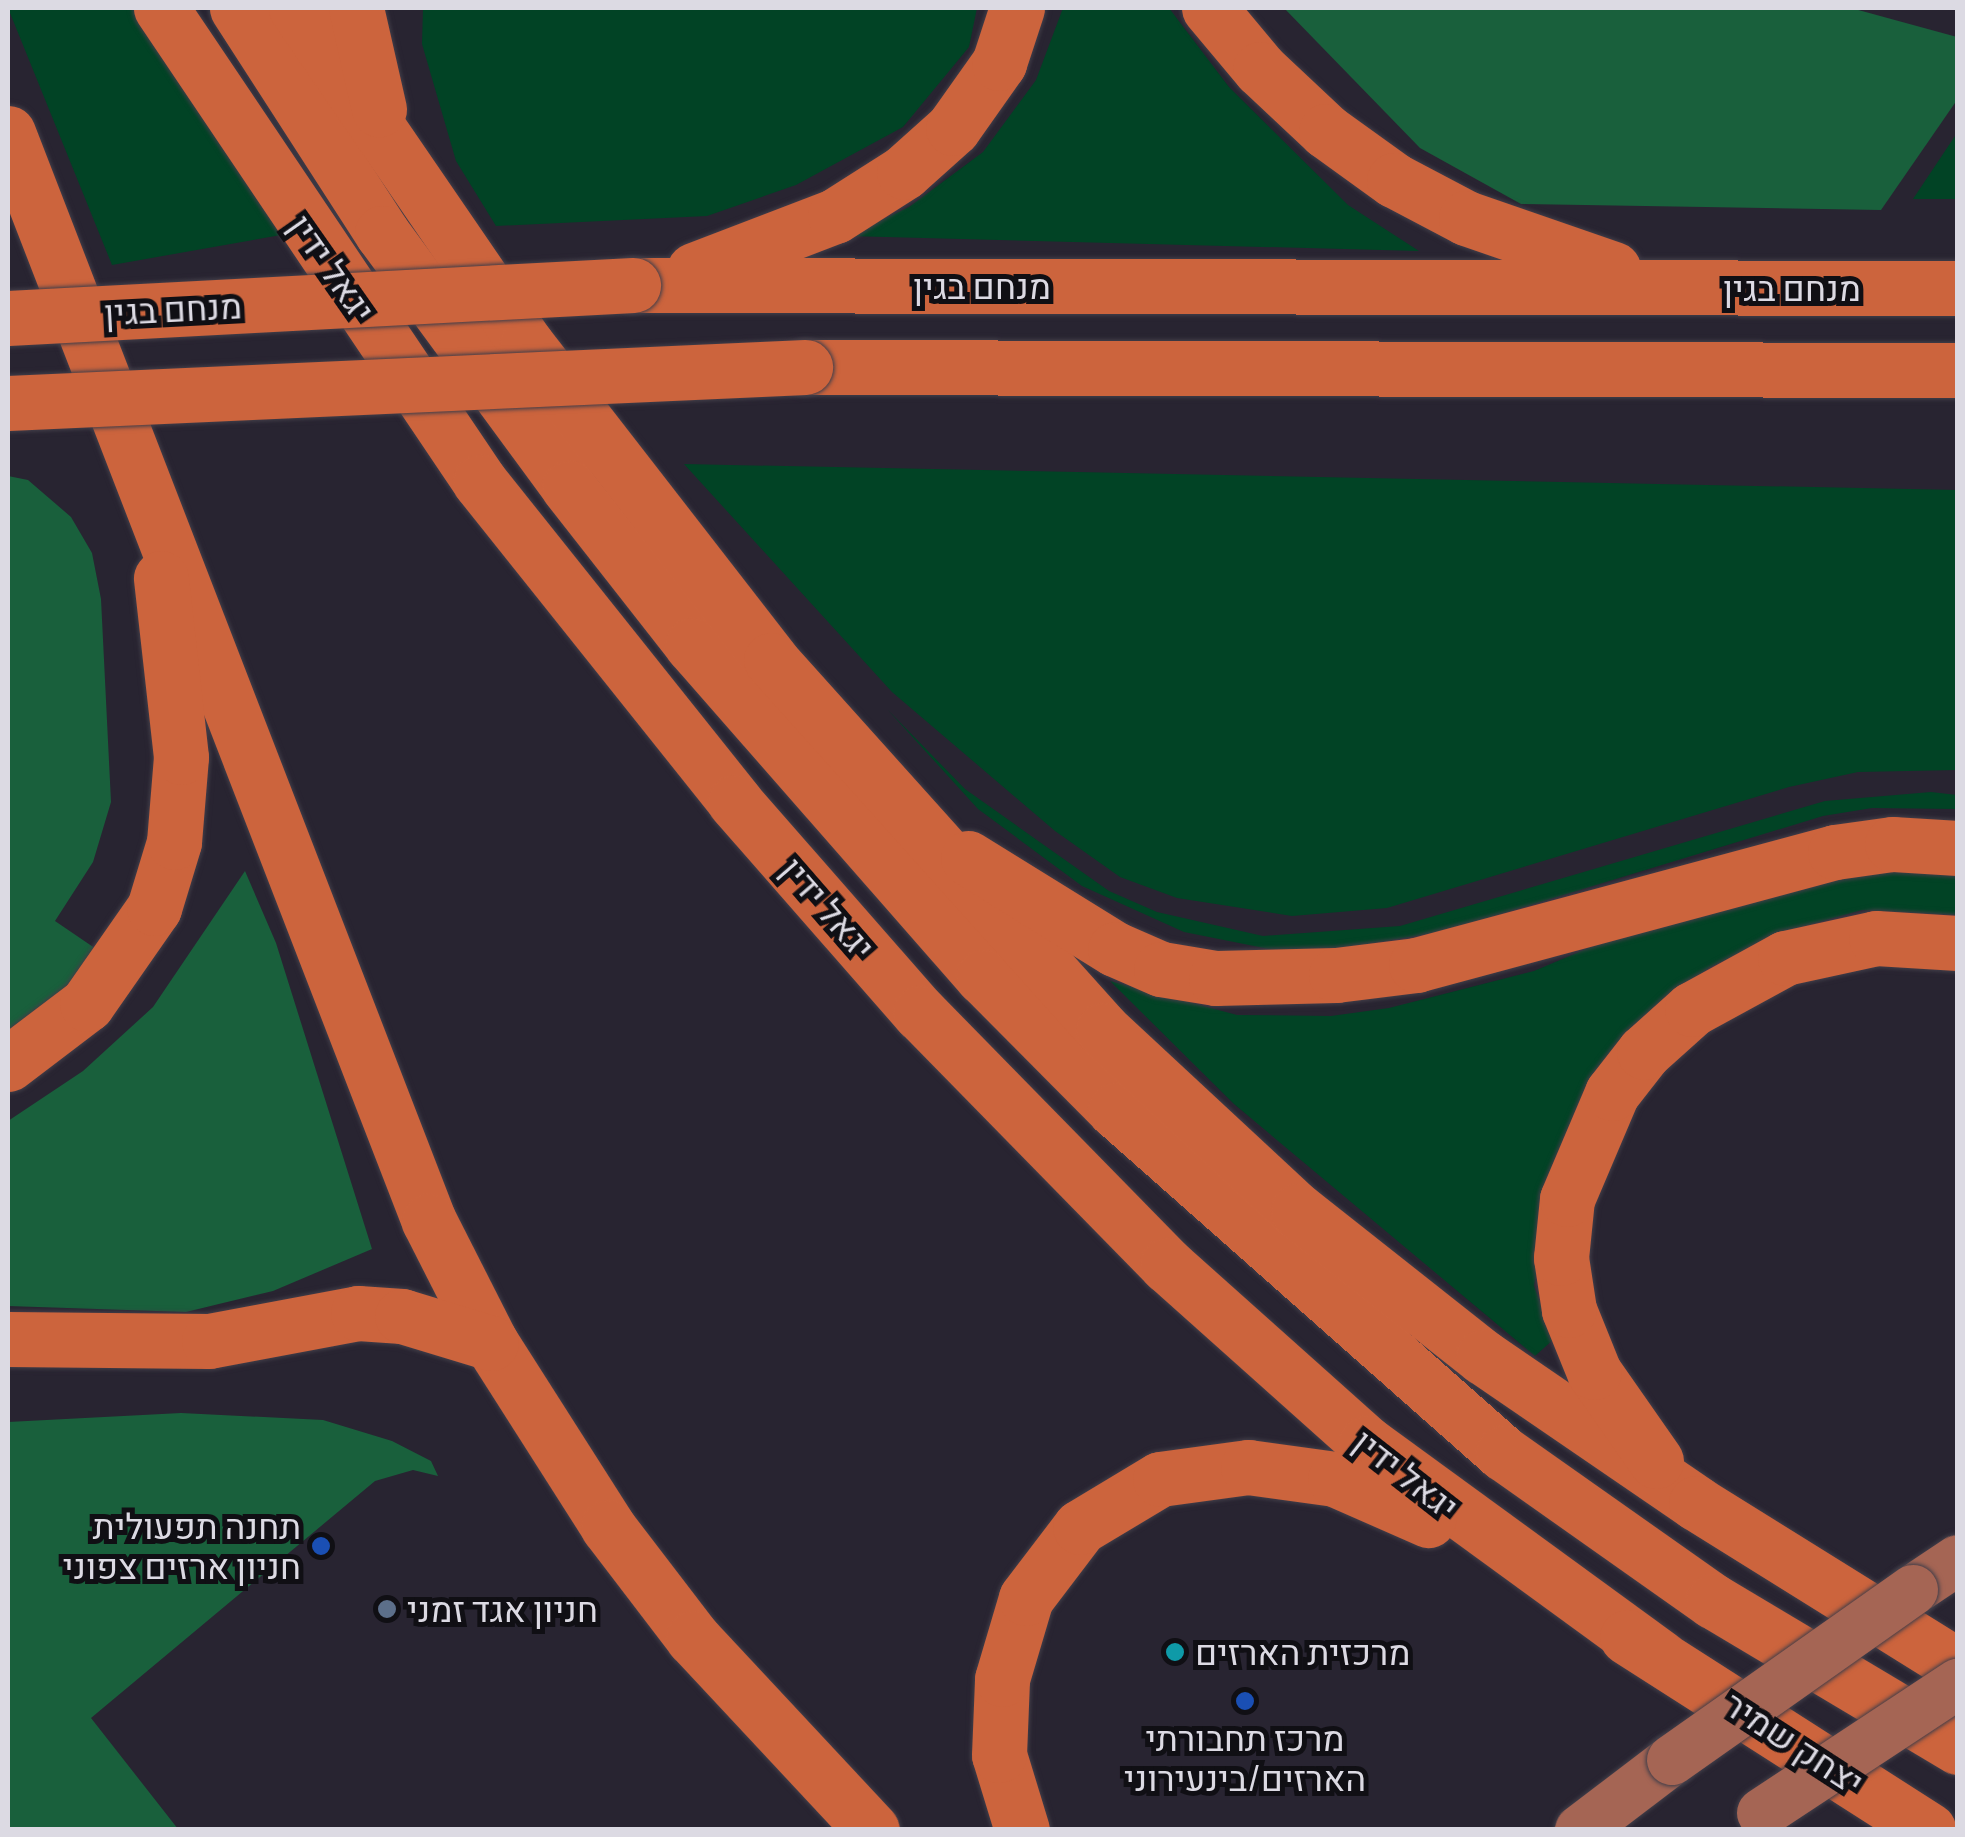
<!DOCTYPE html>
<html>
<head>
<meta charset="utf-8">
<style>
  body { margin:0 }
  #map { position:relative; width:1965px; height:1837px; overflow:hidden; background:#282431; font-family:Manrope,Heebo,sans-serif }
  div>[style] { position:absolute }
  .green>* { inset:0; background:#014325 }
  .forest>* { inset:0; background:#19603c }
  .roads { filter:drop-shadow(0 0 2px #423e49) drop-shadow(0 0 2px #423e49) }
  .primary>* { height:50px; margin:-25px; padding:0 25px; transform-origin:25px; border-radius:25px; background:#a56554 }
  .highway>* { height:55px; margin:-27.5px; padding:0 27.5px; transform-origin:27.5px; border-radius:27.5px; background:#cc643d }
  .bridges { filter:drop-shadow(0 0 2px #423e49) drop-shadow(0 0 2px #423e49) }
  .primary-bridge>* { height:50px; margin:-25px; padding:0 25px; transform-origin:25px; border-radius:25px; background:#a56554 }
  .highway-bridge>* { height:55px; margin:-27.5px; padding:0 27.5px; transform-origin:27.5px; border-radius:27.5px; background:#cc643d }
  .dots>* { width:28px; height:28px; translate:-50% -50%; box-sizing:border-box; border:5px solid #100f14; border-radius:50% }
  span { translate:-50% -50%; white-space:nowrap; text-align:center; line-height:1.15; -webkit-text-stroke:10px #100f14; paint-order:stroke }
  .street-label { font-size:35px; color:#dcdae3 }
  .poi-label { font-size:35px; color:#dcdae3 }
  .right { translate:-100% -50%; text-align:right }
  .left { translate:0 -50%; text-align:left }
  .frame { position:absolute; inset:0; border:10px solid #dcdae3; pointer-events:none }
</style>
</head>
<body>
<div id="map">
  <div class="green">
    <i style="clip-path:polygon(8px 8px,141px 8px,281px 235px,112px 265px)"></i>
    <i style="clip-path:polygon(423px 8px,977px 8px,969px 47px,903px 127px,796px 185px,707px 216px,496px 226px,456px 161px,422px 44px)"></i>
    <i style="clip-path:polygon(1063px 8px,1169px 8px,1229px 87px,1348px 205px,1419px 251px,848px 236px,909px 207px,983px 152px,1036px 80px)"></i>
    <i style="clip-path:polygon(1957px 133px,1957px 199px,1913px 199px)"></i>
    <i style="clip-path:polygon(684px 464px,1957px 490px,1957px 770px,1858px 772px,1789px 787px,1387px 908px,1292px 916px,1177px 898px,1120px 877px,1055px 831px,892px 692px)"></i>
    <i style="clip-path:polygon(887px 709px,965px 789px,1109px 891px,1157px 912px,1263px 936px,1400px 926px,1825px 801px,1931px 792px,1957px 795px,1957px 809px,1872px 808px,1823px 816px,1445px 931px,1326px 951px,1269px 949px,1184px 932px,1082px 886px,978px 809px)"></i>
    <i style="clip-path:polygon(1895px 872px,1957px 876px,1957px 915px,1862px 910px,1790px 930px,1710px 967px,1646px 1015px,1585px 1098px,1556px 1155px,1534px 1286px,1554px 1339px,1535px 1356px,1234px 1104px,1110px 981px,1237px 1015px,1331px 1016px,1389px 1008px,1534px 971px,1624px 933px,1855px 875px)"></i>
  </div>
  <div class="forest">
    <i style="clip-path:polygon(1284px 8px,1851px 8px,1957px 37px,1957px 100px,1881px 210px,1521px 204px,1420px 148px)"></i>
    <i style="clip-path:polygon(8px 476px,28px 480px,71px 517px,92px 553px,101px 599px,111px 802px,93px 862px,55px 921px,102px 953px,8px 1040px)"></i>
    <i style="clip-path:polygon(245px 871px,276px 943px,372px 1249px,273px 1291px,186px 1312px,8px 1306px,8px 1121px,83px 1071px,153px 1007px)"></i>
    <i style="clip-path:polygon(181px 1413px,323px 1420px,392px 1441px,431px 1461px,438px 1476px,413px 1470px,375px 1481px,91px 1718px,178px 1829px,8px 1829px,8px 1422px)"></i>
  </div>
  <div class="roads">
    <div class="primary">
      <i style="left:1913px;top:1590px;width:54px;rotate:-33.7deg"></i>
      <i style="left:1580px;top:1830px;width:116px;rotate:-37.3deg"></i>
    </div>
    <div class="highway">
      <i style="left:161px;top:8px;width:571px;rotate:56.06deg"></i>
      <i style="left:480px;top:482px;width:409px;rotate:51.4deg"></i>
      <i style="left:735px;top:802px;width:281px;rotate:48.8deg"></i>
      <i style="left:920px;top:1013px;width:353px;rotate:45.6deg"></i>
      <i style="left:1167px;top:1265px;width:267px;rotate:41.8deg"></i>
      <i style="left:1366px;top:1443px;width:363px;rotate:36.1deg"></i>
      <i style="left:237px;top:8px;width:268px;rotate:57.2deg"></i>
      <i style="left:382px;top:233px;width:316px;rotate:53.7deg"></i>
      <i style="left:569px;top:488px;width:199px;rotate:51.9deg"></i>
      <i style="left:692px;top:645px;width:441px;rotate:48.8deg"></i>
      <i style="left:983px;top:977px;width:187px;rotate:45.2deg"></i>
      <i style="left:1115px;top:1110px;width:518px;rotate:41.48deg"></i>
      <i style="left:1503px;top:1453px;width:257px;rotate:35.2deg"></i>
      <i style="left:1713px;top:1601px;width:285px;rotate:30.8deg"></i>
      <i style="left:296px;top:8px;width:409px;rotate:55.6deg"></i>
      <i style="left:527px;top:345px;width:398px;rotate:52.2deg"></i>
      <i style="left:771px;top:660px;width:497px;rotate:48.1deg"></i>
      <i style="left:1103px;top:1030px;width:266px;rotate:42.9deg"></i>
      <i style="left:1298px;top:1211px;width:236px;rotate:38.3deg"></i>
      <i style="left:1483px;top:1357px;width:258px;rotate:34.4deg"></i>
      <i style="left:1696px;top:1503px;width:309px;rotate:31.9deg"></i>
      <i style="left:356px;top:8px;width:104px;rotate:77.2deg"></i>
      <i style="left:1209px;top:8px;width:80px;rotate:50.1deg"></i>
      <i style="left:1260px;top:69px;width:91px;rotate:43.2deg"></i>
      <i style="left:1326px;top:131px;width:84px;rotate:35.8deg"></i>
      <i style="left:1394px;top:180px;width:81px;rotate:27.8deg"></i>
      <i style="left:1466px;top:218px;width:156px;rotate:19.1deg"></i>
      <i style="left:8px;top:133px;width:1167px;rotate:68.85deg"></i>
      <i style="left:429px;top:1221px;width:137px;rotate:63.1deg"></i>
      <i style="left:491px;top:1343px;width:218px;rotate:57.5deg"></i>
      <i style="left:608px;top:1527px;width:140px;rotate:52.6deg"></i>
      <i style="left:693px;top:1638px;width:262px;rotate:47deg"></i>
      <i style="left:694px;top:270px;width:151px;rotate:-21deg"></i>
      <i style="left:835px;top:216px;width:82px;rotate:-32.5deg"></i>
      <i style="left:904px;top:172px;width:66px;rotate:-41.9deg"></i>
      <i style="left:953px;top:128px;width:80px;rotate:-54.7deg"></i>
      <i style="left:999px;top:63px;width:58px;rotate:-71.9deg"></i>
      <i style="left:633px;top:285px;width:1325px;rotate:0.13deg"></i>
      <i style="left:805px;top:367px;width:1153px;rotate:0.15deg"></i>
      <i style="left:968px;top:858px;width:173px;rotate:31.8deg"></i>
      <i style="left:1115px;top:949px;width:50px;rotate:23.5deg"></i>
      <i style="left:1161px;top:969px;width:56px;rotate:9.3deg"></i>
      <i style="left:1216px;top:978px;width:120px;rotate:-1.4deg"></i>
      <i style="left:1336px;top:975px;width:81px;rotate:-7.1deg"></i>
      <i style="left:1416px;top:965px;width:434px;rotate:-15.1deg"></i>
      <i style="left:1835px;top:852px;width:58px;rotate:-8deg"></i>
      <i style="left:1892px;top:844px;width:66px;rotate:3.5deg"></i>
      <i style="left:8px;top:1064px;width:99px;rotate:-37.2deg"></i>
      <i style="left:87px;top:1004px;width:117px;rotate:-55.1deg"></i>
      <i style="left:154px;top:908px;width:69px;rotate:-73.1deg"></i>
      <i style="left:174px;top:842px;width:85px;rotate:-85.3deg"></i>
      <i style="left:181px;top:757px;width:180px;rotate:-96.4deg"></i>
      <i style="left:8px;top:1339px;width:201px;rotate:0.6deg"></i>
      <i style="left:209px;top:1341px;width:152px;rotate:-10.6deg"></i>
      <i style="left:358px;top:1313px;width:44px;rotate:3.9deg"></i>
      <i style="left:402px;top:1316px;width:93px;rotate:16.9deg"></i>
      <i style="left:1656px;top:1461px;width:108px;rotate:-124.9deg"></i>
      <i style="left:1594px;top:1372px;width:67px;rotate:-112deg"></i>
      <i style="left:1569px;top:1310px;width:53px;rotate:-98.7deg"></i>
      <i style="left:1561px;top:1258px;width:59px;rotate:-84.2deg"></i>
      <i style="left:1567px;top:1199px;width:115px;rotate:-67deg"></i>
      <i style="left:1612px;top:1093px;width:52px;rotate:-52deg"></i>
      <i style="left:1644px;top:1052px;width:64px;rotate:-41.9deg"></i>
      <i style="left:1692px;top:1009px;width:106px;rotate:-28.7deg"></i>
      <i style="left:1785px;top:958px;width:93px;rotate:-12.4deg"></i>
      <i style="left:1876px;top:938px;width:82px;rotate:3.5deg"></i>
      <i style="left:1627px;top:1637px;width:358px;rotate:32.6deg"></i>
      <i style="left:1022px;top:1830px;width:78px;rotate:-107deg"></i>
      <i style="left:999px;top:1755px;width:76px;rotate:-87.7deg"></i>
      <i style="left:1002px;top:1679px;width:84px;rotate:-73.5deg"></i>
      <i style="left:1026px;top:1598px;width:89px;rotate:-52.7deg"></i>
      <i style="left:1080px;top:1527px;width:93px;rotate:-31deg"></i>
      <i style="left:1160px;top:1479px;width:89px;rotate:-7.8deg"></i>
      <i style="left:1248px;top:1467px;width:88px;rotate:7.9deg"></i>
      <i style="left:1335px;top:1479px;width:102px;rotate:23.8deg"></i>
    </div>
  </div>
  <div class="bridges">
    <div class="primary-bridge">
      <i style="left:1672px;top:1760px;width:295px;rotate:-35.2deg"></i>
      <i style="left:1762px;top:1813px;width:235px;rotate:-33.4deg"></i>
    </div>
    <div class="highway-bridge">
      <i style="left:8px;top:318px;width:626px;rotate:-3.02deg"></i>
      <i style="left:8px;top:403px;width:798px;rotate:-2.59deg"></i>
    </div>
  </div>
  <div class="dots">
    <i style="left:321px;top:1546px;background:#1a4fb4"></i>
    <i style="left:387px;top:1609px;background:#5c6f8a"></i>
    <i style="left:1175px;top:1652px;background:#0f9aa8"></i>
    <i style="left:1245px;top:1701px;background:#1a4fb4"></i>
  </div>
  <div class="street-label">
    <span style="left:332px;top:268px;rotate:55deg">יגאל ידין</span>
    <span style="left:982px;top:286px">מנחם בגין</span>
    <span style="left:1792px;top:288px">מנחם בגין</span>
    <span style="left:173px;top:309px;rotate:-3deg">מנחם בגין</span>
    <span style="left:828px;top:908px;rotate:49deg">יגאל ידין</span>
    <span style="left:1406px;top:1474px;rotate:38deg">יגאל ידין</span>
    <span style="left:1794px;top:1743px;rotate:33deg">יצחק שמיר</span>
  </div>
  <div class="poi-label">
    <span class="right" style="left:301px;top:1546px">תחנה תפעולית<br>חניון ארזים צפוני</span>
    <span class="left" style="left:407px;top:1609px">חניון אגד זמני</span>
    <span class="left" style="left:1195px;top:1652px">מרכזית הארזים</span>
    <span style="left:1245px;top:1758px">מרכז תחבורתי<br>הארזים/בינעירוני</span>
  </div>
  <div class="frame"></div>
</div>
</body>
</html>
